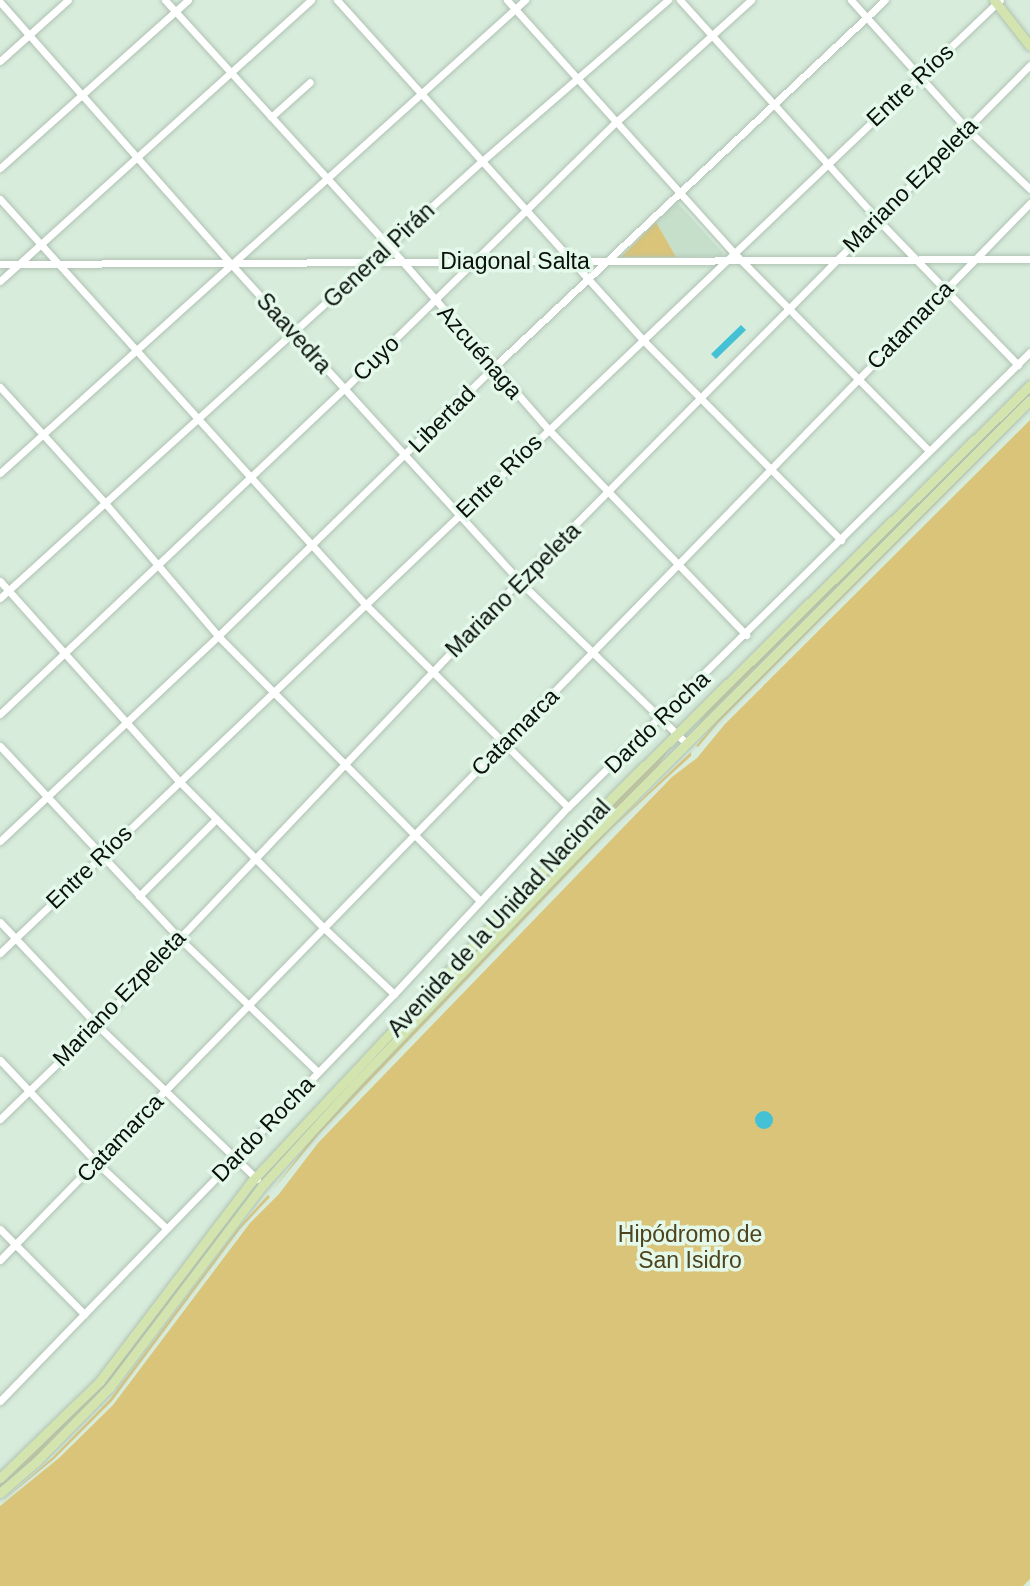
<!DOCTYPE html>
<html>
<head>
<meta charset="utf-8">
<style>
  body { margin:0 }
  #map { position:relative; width:1030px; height:1586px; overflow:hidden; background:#d8ecdc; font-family:Helvetica,sans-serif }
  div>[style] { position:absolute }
  .built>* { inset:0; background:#c5dfcb }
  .green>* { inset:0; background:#d9c47a }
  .water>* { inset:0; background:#44c1d5 }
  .round { border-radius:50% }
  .roads { filter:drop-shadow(0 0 2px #afc2b3) drop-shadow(0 0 2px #afc2b3) }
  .minor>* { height:7px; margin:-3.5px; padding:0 3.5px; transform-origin:3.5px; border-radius:3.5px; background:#fff }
  .major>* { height:9px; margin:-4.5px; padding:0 4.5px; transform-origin:4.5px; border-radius:4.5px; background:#d3e4ae }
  span { translate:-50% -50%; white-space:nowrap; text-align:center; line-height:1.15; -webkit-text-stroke:7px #e5f9ea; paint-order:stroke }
  .street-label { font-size:23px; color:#0a100b }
  .park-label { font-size:23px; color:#4d431e }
</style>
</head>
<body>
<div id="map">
  <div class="built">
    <i style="clip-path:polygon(677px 202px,723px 253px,722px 256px,676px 257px,656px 222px)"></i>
  </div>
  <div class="green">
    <i style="clip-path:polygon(656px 222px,676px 257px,621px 257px)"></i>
    <i style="clip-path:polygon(1030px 389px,1030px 395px,698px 725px,709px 708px)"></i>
    <i style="clip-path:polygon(1030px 409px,718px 723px,698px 747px,696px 746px,717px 721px)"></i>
    <i style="clip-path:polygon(1030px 420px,1030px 1579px,1023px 1586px,0 1586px,0 1506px,59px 1458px,113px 1405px,250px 1223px,279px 1194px,318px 1143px,672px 777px,697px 758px,725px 724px)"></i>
    <i style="clip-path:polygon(670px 748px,657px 767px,269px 1171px,570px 847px)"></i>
    <i style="clip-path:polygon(691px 752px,691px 756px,611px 829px,319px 1134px,273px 1190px,317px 1132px,577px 860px)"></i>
    <i style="clip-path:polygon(249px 1192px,186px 1283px,107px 1385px,34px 1460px,0 1487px,0 1482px,44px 1443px,106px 1379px)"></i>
    <i style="clip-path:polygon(268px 1195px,270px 1197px,240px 1229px,112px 1401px,54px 1459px,0 1503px,52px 1458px,110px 1399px,239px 1227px)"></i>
  </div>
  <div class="water">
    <i style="clip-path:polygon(741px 325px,746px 330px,716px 359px,711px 354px)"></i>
    <i class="round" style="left:755px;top:1111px;width:18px;height:18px"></i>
  </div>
  <div class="roads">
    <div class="minor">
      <i style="left:165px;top:0;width:333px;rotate:47.7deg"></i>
      <i style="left:389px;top:246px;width:242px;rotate:49deg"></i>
      <i style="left:548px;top:429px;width:286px;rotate:46.1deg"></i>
      <i style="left:337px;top:0;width:456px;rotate:48deg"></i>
      <i style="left:642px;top:339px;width:283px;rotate:45.3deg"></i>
      <i style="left:507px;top:0;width:338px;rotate:48.1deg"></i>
      <i style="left:733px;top:252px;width:279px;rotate:45.4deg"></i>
      <i style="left:680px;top:0;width:295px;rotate:48deg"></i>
      <i style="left:877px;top:219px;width:203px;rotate:46deg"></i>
      <i style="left:851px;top:0;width:173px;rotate:48deg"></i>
      <i style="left:967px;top:129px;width:87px;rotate:43.6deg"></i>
      <i style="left:0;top:2px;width:349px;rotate:48.6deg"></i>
      <i style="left:231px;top:264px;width:428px;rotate:47.7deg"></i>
      <i style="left:519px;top:581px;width:233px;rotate:44.1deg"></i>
      <i style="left:0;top:61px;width:91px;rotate:-41.9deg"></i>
      <i style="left:271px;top:117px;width:52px;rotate:-41.9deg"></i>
      <i style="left:0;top:168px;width:252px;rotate:-41.8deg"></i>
      <i style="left:0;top:199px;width:545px;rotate:47.97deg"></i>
      <i style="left:365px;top:604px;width:287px;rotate:45deg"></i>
      <i style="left:0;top:264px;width:1030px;rotate:-0.28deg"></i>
      <i style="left:0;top:281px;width:419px;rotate:-42.1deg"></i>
      <i style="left:0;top:387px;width:156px;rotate:47.8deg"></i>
      <i style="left:105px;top:503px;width:175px;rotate:49.6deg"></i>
      <i style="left:218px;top:636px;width:371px;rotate:45.3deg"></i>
      <i style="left:0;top:473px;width:707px;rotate:-42.02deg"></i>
      <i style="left:0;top:581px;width:268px;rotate:48.2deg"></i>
      <i style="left:179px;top:781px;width:206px;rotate:45.4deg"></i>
      <i style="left:324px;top:928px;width:96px;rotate:43.3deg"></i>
      <i style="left:0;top:598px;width:651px;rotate:-42.2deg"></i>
      <i style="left:482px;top:161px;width:246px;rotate:-40.9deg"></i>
      <i style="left:0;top:714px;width:473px;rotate:-43.4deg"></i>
      <i style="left:344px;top:389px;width:381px;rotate:-44.5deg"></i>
      <i style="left:616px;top:122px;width:182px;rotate:-42.1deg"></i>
      <i style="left:0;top:746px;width:261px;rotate:47deg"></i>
      <i style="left:178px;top:937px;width:194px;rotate:44deg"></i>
      <i style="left:0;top:841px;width:299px;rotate:-43.2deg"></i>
      <i style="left:218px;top:636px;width:385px;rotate:-44.3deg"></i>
      <i style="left:494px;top:367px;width:536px;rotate:-43.19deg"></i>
      <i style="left:139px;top:896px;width:109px;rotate:-45deg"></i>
      <i style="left:0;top:922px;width:141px;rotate:46.7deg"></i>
      <i style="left:97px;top:1025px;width:222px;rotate:43.9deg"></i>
      <i style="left:0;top:953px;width:1381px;rotate:-43.62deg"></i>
      <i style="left:0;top:1060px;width:140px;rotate:46.7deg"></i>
      <i style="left:96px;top:1162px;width:96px;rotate:43.3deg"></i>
      <i style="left:0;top:1119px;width:135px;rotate:-44.1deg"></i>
      <i style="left:97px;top:1025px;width:613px;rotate:-46.46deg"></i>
      <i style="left:519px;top:581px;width:726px;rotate:-45.28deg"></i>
      <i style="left:0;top:1229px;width:120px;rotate:45.3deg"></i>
      <i style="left:0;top:1260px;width:1476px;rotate:-45.74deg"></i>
      <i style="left:0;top:1401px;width:566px;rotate:-45.93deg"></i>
      <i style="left:394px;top:994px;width:255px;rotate:-47.1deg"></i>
      <i style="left:568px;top:807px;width:648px;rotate:-44.56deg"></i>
    </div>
    <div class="major">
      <i style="left:994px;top:0;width:58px;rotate:52deg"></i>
      <i style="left:0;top:1478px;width:139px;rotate:-44.1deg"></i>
      <i style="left:100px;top:1381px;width:250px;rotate:-52.8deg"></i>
      <i style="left:251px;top:1182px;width:253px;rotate:-46.9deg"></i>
      <i style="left:424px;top:997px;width:275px;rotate:-46.6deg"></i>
      <i style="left:613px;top:797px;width:586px;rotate:-44.65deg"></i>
      <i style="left:0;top:1493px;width:49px;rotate:-40.9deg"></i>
      <i style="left:37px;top:1461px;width:104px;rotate:-45.4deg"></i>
      <i style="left:110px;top:1387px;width:253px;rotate:-52.9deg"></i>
      <i style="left:263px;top:1185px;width:134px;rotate:-47.7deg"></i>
      <i style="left:353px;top:1086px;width:322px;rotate:-46.1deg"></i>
      <i style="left:576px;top:854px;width:642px;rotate:-45deg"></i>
    </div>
  </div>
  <div class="street-label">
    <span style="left:910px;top:85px;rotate:-43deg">Entre Ríos</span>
    <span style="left:910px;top:185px;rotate:-45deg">Mariano Ezpeleta</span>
    <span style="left:379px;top:255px;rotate:-43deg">General Pirán</span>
    <span style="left:515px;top:261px">Diagonal Salta</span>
    <span style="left:910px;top:325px;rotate:-46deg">Catamarca</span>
    <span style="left:294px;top:333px;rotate:48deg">Saavedra</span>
    <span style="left:480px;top:352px;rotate:49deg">Azcuénaga</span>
    <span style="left:376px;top:358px;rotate:-44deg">Cuyo</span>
    <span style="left:442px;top:419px;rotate:-45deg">Libertad</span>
    <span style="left:499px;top:476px;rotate:-44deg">Entre Ríos</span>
    <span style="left:513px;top:590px;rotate:-45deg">Mariano Ezpeleta</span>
    <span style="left:657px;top:722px;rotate:-44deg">Dardo Rocha</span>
    <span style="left:515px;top:732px;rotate:-45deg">Catamarca</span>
    <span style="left:89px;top:867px;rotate:-44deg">Entre Ríos</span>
    <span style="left:499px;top:918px;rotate:-47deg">Avenida de la Unidad Nacional</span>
    <span style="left:119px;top:998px;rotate:-46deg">Mariano Ezpeleta</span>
    <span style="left:263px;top:1129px;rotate:-46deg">Dardo Rocha</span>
    <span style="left:120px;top:1138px;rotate:-46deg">Catamarca</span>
  </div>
  <div class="park-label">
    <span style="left:690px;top:1247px">Hipódromo de<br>San Isidro</span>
  </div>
</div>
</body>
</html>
